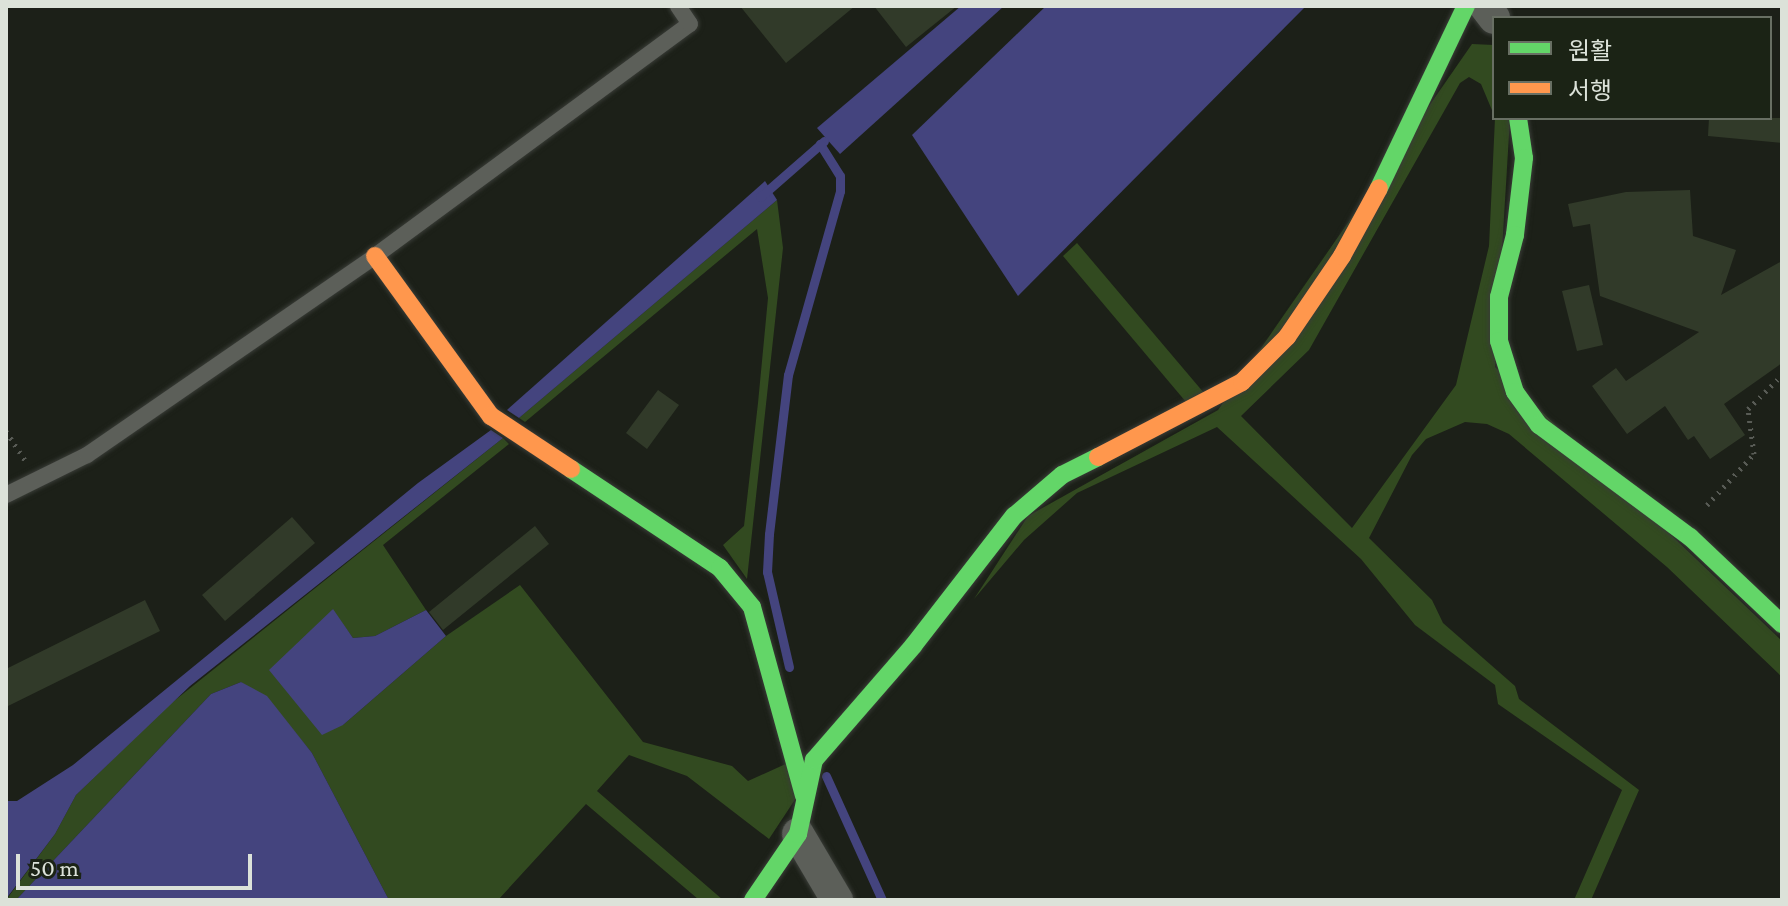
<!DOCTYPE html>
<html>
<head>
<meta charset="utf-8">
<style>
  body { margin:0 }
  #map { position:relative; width:1788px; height:906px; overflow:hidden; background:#1c2018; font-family:"Crimson Pro","Noto Sans KR",serif }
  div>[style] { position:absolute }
  .green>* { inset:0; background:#324a20 }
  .water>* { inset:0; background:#44447e }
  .stream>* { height:9px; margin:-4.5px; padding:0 4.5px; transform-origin:4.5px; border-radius:4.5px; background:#44447e }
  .building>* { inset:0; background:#313a29 }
  .path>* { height:5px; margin-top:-2.5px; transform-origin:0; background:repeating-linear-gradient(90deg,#585b55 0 2px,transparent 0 8px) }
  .roads { filter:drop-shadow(0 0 2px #393c37) drop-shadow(0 0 2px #393c37) }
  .lane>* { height:16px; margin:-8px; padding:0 8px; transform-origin:8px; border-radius:8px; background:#5c5f59 }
  .street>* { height:32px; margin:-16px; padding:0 16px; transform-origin:16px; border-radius:16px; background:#5c5f59 }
  .fast>* { height:18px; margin:-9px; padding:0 9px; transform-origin:9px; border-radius:9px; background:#63d668 }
  .slow>* { height:18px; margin:-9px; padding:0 9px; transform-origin:9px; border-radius:9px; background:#ff974d }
  span { translate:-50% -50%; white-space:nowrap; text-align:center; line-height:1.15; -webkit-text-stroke:6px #1b2315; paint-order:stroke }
  .frame { position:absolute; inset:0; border:8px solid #dce2d9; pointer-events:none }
  .legend { position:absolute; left:1492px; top:16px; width:280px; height:104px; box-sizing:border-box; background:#1b2315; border:2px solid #686f63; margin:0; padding:10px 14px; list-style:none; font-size:24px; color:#dce2d9 }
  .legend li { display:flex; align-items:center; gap:16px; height:40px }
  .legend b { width:40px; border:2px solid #686f63 }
  .scale { position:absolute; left:16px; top:854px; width:236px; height:36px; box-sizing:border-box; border:4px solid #dce2d9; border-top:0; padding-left:10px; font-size:24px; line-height:28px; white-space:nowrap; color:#dce2d9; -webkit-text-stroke:6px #1b2315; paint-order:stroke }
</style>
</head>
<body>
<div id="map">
  <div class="green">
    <i style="clip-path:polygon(1472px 44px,1494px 45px,1494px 115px,1481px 84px,1469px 77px,1460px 83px,1309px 350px,1241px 416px,1352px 528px,1456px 385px,1489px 246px,1495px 118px,1510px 118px,1495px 367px,1782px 641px,1782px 677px,1667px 567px,1509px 434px,1487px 424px,1465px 422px,1426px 439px,1412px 455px,1369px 538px,1432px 600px,1443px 623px,1515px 686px,1519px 699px,1639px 790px,1591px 900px,1574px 900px,1622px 790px,1498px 704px,1495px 685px,1415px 625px,1361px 559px,1217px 427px,1077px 493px,1024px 540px,974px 599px,1028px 516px,1218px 410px)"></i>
    <i style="clip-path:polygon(777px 200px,783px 248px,747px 579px,723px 545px,744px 526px,758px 403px,768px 298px,757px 229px,525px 422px,519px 418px)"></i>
    <i style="clip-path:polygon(1077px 243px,1204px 393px,1186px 402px,1063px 256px)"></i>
    <i style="clip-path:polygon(503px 438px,509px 444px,383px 545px,426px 610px,375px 636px,353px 638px,332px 609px,343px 725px,446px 636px,520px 585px,643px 742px,732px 766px,748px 781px,790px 762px,796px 798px,769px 839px,687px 776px,629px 755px,597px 791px,723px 900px,698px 899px,586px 804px,498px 900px,389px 900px,312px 753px,281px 715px,241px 682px,211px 694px,16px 900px,6px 900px,55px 834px,76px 795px,169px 705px)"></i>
  </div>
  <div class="water">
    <i style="clip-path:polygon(961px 6px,1004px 6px,840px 154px,817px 128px)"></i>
    <i style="clip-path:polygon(1046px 6px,1306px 6px,1018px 296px,912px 135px)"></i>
    <i style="clip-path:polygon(765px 181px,777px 200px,519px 418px,507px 410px)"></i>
    <i style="clip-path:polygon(491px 430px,503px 438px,190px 686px,76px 795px,55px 834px,6px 899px,6px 801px,17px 801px,73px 765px,418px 483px)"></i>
    <i style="clip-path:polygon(333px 609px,353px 638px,375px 636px,426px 610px,446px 636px,343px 725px,322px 735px,269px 670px)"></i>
    <i style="clip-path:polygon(241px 682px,267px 696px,312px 753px,389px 900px,16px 900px,211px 694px)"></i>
  </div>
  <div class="stream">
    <i style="left:760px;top:197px;width:85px;rotate:-41.2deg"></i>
    <i style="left:789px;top:667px;width:98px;rotate:-103deg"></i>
    <i style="left:767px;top:572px;width:38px;rotate:-87deg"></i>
    <i style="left:769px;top:534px;width:160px;rotate:-83.2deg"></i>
    <i style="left:788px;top:375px;width:191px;rotate:-74.2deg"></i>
    <i style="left:840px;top:191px;width:15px;rotate:-90deg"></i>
    <i style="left:840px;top:176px;width:38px;rotate:-122deg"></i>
    <i style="left:826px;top:776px;width:136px;rotate:65.7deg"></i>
  </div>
  <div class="building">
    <i style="clip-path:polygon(740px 6px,855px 6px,786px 63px)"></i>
    <i style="clip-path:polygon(874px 6px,957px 6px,906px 47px)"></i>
    <i style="clip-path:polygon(1709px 118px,1782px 118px,1782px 143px,1708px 136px)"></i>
    <i style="clip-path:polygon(1690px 190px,1693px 236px,1736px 250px,1721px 295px,1782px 261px,1782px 363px,1724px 404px,1745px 435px,1710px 459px,1694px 436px,1688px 440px,1665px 406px,1627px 434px,1592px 386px,1616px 368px,1626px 381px,1699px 332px,1600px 296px,1590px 224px,1573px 227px,1568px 204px,1626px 192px)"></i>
    <i style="clip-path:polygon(1589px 285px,1603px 345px,1577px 351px,1562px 291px)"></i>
    <i style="clip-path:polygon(658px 390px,679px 405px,647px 449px,626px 433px)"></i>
    <i style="clip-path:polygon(292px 517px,315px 543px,225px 621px,202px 595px)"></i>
    <i style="clip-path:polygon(535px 526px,549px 544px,443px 630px,429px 612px)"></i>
    <i style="clip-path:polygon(145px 600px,160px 631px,6px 707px,6px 669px)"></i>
  </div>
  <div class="path">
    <i style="left:6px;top:431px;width:35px;rotate:57deg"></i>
    <i style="left:1707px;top:505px;width:69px;rotate:-47.3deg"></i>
    <i style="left:1754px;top:454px;width:45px;rotate:-97.6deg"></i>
    <i style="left:1748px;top:409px;width:48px;rotate:-45deg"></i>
  </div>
  <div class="roads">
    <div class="lane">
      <i style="left:6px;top:495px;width:90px;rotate:-26.3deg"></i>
      <i style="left:87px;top:455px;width:350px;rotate:-34.6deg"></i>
      <i style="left:375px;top:256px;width:391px;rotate:-36.4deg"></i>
      <i style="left:690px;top:24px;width:22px;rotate:-124deg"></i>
    </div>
    <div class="street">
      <i style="left:1485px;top:6px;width:15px;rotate:53deg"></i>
      <i style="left:798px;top:834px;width:77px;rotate:59.4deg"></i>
    </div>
    <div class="fast">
      <i style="left:1518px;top:118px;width:40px;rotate:81.5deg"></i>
      <i style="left:1524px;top:158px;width:78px;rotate:96.7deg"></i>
      <i style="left:1515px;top:235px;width:64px;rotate:104.5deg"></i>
      <i style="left:1499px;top:297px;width:44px;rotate:90deg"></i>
      <i style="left:1499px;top:341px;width:53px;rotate:72.6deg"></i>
      <i style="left:1515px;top:392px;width:41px;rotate:54deg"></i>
      <i style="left:1539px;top:425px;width:188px;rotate:36.6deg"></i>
      <i style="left:1690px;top:537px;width:127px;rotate:43.4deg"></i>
      <i style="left:1379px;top:188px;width:202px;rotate:-64.5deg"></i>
      <i style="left:571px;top:469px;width:179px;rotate:33.6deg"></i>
      <i style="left:720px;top:568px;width:50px;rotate:50.6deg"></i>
      <i style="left:752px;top:607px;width:196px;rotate:74.6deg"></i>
      <i style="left:753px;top:900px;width:80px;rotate:-55.7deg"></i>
      <i style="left:798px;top:834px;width:76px;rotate:-77.8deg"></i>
      <i style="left:814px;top:760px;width:151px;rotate:-49deg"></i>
      <i style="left:913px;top:646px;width:165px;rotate:-52.2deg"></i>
      <i style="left:1014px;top:516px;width:63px;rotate:-40.5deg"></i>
      <i style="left:1062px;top:475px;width:40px;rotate:-26.6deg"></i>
    </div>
    <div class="slow">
      <i style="left:375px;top:256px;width:198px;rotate:54.1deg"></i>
      <i style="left:491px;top:416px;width:96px;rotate:33.5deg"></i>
      <i style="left:1098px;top:457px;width:162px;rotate:-27.5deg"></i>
      <i style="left:1242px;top:382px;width:64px;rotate:-45deg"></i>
      <i style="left:1287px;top:337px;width:98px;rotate:-55.8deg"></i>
      <i style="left:1342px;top:256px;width:77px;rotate:-61.4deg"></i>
    </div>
  </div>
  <div class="frame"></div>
  <ul class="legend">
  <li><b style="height:10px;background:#63d668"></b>원활</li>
  <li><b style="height:10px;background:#ff974d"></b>서행</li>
  </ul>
  <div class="scale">50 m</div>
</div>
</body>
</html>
